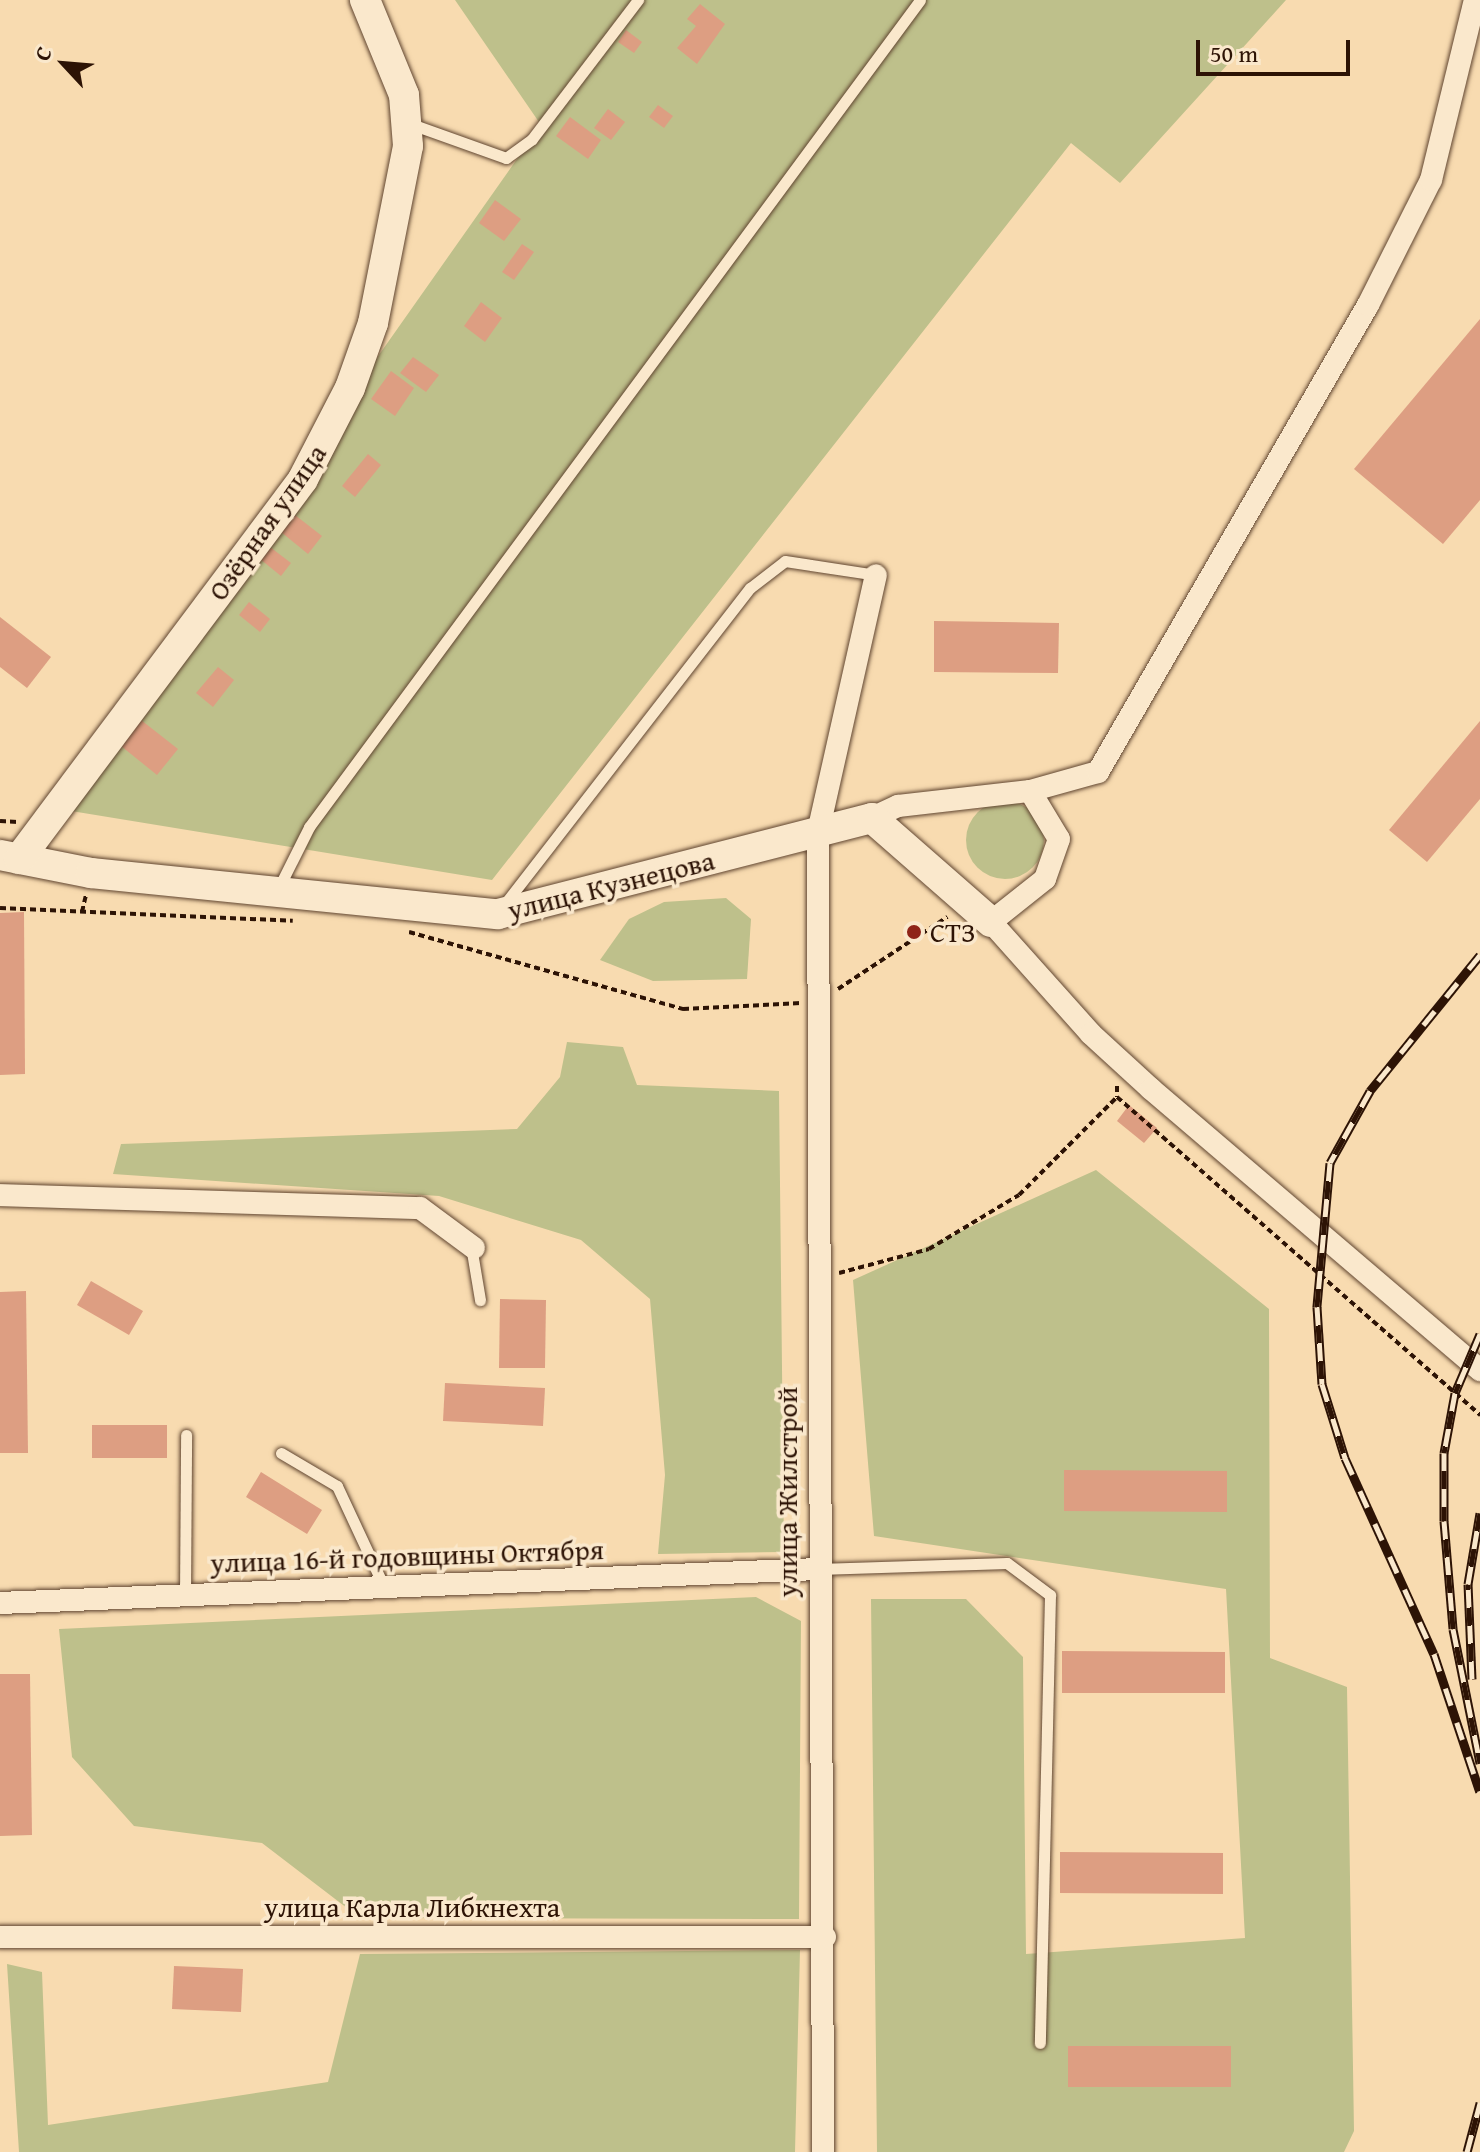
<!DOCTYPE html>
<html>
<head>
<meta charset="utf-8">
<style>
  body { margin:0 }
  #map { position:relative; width:1480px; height:2152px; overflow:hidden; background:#f8dbb0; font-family:"Gentium Book Plus",serif }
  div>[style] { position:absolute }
  .green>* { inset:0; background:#bec08b }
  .round { border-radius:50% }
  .building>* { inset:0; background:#dd9e82 }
  .path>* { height:4px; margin-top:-2px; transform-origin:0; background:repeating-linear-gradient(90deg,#2d1305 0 6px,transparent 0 10px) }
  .roads { filter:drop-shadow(0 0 2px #604530) drop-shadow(0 0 2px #604530) }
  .lane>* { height:11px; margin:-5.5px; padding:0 5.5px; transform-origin:5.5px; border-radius:5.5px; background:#fae8cc }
  .street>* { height:22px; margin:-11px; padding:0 11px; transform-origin:11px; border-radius:11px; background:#fae8cc }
  .secondary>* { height:30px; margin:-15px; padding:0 15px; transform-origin:15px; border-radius:15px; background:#fae8cc }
  .rail>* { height:9px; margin-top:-4.5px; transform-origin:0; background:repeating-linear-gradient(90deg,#fae8cc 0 18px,#2d1305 0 36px); box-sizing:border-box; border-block:2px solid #2d1305 }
  .dots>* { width:22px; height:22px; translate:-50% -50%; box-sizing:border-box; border:4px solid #fae8cc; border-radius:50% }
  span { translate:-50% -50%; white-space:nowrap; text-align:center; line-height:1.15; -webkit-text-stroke:7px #fae8cc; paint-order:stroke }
  .street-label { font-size:28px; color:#2d1305 }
  .poi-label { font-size:28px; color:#2d1305 }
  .left { translate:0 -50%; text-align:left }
  .north { position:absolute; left:24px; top:24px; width:80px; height:80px; -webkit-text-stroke:6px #fae8cc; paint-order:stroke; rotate:296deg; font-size:22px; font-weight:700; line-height:32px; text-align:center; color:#2d1305 }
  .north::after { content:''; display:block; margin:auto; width:28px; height:36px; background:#2d1305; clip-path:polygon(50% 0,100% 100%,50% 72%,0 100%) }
  .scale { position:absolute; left:1196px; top:40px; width:154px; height:36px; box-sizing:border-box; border:4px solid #2d1305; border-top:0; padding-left:10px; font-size:24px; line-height:28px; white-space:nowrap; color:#2d1305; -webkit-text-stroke:6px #fae8cc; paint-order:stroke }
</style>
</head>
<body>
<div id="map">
  <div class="green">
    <i style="clip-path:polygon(455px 0,1286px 0,1120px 183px,1071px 143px,492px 880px,59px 809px,541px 125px)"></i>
    <i class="round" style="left:966px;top:801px;width:78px;height:78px"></i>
    <i style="clip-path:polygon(726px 898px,751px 919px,747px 979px,653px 981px,600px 960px,629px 919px,664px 902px)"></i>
    <i style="clip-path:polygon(567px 1042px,623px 1047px,637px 1085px,779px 1091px,784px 1552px,658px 1554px,665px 1475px,650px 1299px,581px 1240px,439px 1196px,113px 1174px,121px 1144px,517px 1129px,560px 1077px)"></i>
    <i style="clip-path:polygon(1096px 1170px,1269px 1309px,1270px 1658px,1347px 1687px,1354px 2131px,1344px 2152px,877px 2152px,871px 1599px,966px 1599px,1023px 1657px,1026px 1954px,1245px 1938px,1226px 1589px,874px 1536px,853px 1280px)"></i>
    <i style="clip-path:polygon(756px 1597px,801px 1621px,799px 1919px,360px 1918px,262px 1843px,134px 1826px,72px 1757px,59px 1629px)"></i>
    <i style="clip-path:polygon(800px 1950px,795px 2152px,19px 2152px,7px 1964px,42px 1972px,48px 2125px,328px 2082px,360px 1954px)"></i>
  </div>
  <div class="building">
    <i style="clip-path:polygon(700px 4px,725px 24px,697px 64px,677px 48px,696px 26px,687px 19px)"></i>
    <i style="clip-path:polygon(626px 30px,642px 42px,634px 53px,618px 42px)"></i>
    <i style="clip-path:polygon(658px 105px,673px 116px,664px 128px,649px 117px)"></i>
    <i style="clip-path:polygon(608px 109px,625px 122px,611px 140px,594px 128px)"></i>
    <i style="clip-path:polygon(570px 117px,601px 140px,588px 159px,556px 136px)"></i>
    <i style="clip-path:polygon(495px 200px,521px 219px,504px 241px,479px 223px)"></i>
    <i style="clip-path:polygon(522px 244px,534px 252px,514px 280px,502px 272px)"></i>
    <i style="clip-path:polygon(481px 302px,502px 318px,485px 342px,464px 326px)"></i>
    <i style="clip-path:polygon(1480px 319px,1480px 500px,1443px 544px,1354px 469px)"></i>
    <i style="clip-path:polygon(413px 357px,439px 375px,426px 392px,400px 373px)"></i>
    <i style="clip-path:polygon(391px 371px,414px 388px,395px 416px,371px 399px)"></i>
    <i style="clip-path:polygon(368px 454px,381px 465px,355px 497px,342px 486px)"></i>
    <i style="clip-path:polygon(295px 515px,322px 536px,308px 554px,281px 532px)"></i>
    <i style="clip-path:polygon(270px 547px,291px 563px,281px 576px,260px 559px)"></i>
    <i style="clip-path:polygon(249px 602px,270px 619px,260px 632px,239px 615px)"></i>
    <i style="clip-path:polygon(0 617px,51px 657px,27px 688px,0 667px)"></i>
    <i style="clip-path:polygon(934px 621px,1059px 623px,1058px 673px,934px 672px)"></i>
    <i style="clip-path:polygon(218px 667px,234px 680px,213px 707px,196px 693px)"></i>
    <i style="clip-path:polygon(141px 720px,178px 749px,157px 775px,121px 746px)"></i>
    <i style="clip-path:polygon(1480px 721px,1480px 799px,1427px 862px,1389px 830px)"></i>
    <i style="clip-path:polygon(24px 912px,25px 1074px,0 1075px,0 913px)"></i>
    <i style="clip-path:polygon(1129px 1105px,1157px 1128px,1144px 1143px,1117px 1121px)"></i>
    <i style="clip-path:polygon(91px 1281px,143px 1311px,129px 1335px,77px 1305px)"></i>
    <i style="clip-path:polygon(26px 1291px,28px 1453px,0 1453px,0 1292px)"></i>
    <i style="clip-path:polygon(500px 1299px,546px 1300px,545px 1368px,499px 1368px)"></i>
    <i style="clip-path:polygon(445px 1383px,545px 1388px,543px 1426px,443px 1421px)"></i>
    <i style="clip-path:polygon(92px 1425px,167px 1425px,167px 1458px,92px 1458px)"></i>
    <i style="clip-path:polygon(1064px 1470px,1227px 1471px,1227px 1512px,1064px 1511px)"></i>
    <i style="clip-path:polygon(261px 1472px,322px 1510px,307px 1534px,246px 1497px)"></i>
    <i style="clip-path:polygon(1062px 1651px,1225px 1652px,1225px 1693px,1062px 1693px)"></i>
    <i style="clip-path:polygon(0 1674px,30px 1674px,32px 1835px,0 1836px)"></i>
    <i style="clip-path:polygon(1060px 1852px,1223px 1853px,1223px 1894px,1060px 1893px)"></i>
    <i style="clip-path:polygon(174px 1966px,243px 1969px,241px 2012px,172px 2009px)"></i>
    <i style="clip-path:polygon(1068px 2046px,1231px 2046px,1231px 2087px,1068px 2087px)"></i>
  </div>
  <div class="path">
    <i style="left:0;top:821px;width:18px;rotate:3deg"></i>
    <i style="left:0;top:908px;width:293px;rotate:2.5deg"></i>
    <i style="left:82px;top:912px;width:17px;rotate:-77deg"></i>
    <i style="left:409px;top:932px;width:285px;rotate:15.7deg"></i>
    <i style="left:683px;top:1009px;width:118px;rotate:-2.9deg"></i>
    <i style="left:838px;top:989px;width:131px;rotate:-33.4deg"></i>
    <i style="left:1117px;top:1086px;width:11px;rotate:90deg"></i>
    <i style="left:1117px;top:1097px;width:483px;rotate:41.2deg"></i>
    <i style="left:839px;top:1273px;width:93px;rotate:-14.9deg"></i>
    <i style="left:929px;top:1249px;width:105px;rotate:-31deg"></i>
    <i style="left:1019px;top:1195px;width:139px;rotate:-45deg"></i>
  </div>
  <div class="roads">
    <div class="lane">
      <i style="left:411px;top:124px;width:101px;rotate:19.7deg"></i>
      <i style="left:506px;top:158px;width:32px;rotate:-36deg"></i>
      <i style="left:532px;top:139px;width:175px;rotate:-52.7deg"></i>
      <i style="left:279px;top:887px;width:67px;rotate:-63.4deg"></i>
      <i style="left:309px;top:827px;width:1028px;rotate:-53.54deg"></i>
      <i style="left:500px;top:910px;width:408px;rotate:-52.2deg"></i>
      <i style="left:750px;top:588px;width:44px;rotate:-37.6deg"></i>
      <i style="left:785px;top:561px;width:92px;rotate:8.7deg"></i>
      <i style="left:471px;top:1246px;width:55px;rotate:80.5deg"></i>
      <i style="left:281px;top:1453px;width:65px;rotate:30.5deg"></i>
      <i style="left:337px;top:1486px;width:111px;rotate:65deg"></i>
      <i style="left:818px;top:1569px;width:189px;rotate:-1.8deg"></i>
      <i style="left:1007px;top:1563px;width:54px;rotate:36.7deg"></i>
      <i style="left:1050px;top:1595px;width:448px;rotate:91.3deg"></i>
      <i style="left:185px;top:1596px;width:161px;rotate:-89.6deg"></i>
    </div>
    <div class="street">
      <i style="left:1030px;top:791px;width:56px;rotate:58.9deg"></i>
      <i style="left:1059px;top:839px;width:42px;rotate:109.3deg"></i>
      <i style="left:1045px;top:879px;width:69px;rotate:141.5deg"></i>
      <i style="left:991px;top:922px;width:150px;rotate:48.2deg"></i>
      <i style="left:1091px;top:1034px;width:81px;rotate:42.5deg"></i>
      <i style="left:1151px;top:1089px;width:433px;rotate:40.5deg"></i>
      <i style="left:872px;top:818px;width:29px;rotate:-25deg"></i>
      <i style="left:898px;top:806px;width:133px;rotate:-6.5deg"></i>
      <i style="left:1030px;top:791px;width:71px;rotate:-15.6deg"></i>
      <i style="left:1098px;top:772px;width:539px;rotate:-59.97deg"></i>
      <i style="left:1368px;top:305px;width:140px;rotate:-63.3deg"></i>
      <i style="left:1431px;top:180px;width:185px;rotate:-76.3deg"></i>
      <i style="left:0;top:1195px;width:420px;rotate:1.8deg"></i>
      <i style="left:420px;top:1208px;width:67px;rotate:36.5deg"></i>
      <i style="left:0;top:1603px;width:818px;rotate:-2.38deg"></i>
      <i style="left:0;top:1937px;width:825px"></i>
      <i style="left:823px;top:2152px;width:1320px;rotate:-90.22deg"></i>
      <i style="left:818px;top:832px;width:263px;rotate:-77.3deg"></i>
    </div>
    <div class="secondary">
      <i style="left:0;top:855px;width:93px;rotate:11.2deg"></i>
      <i style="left:91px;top:873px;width:409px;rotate:5.8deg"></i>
      <i style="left:498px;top:914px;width:386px;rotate:-14.4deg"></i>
      <i style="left:872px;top:818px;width:158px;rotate:41.2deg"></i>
      <i style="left:19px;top:859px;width:474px;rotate:-53.2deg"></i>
      <i style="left:303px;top:479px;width:102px;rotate:-62.7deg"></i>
      <i style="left:350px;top:388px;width:69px;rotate:-70.5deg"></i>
      <i style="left:373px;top:323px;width:180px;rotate:-78.8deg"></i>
      <i style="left:408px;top:146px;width:51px;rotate:-94.5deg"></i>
      <i style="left:404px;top:95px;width:103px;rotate:-112.3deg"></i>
    </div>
  </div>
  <div class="rail">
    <i style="left:1480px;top:955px;width:175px;rotate:129deg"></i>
    <i style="left:1370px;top:1091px;width:82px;rotate:119.1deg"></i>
    <i style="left:1330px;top:1163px;width:145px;rotate:95.2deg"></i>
    <i style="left:1317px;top:1307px;width:77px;rotate:86.3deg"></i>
    <i style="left:1322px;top:1384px;width:77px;rotate:72.7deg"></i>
    <i style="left:1345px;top:1458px;width:215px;rotate:65.6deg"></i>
    <i style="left:1434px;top:1654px;width:145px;rotate:71.6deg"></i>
    <i style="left:1480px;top:1334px;width:64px;rotate:113deg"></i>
    <i style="left:1455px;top:1393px;width:61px;rotate:100.4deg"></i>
    <i style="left:1444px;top:1453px;width:68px;rotate:90deg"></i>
    <i style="left:1444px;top:1521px;width:108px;rotate:85.2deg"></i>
    <i style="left:1453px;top:1629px;width:137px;rotate:78.6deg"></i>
    <i style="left:1472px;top:1679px;width:95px;rotate:-92.4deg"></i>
    <i style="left:1468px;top:1584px;width:72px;rotate:-80.4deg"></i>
    <i style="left:1467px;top:2152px;width:51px;rotate:-75.1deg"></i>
  </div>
  <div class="dots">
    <i style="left:914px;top:932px;background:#8f2418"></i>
  </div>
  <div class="street-label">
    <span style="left:267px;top:522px;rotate:-55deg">Озёрная улица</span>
    <span style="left:611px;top:885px;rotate:-14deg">улица Кузнецова</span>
    <span style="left:787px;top:1492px;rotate:-90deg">улица Жилстрой</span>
    <span style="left:407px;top:1556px;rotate:-2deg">улица 16-й годовщины Октября</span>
    <span style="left:412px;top:1907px">улица Карла Либкнехта</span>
  </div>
  <div class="poi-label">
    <span class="left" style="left:930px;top:932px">СТЗ</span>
  </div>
  <div class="north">С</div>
  <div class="scale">50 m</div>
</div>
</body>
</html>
